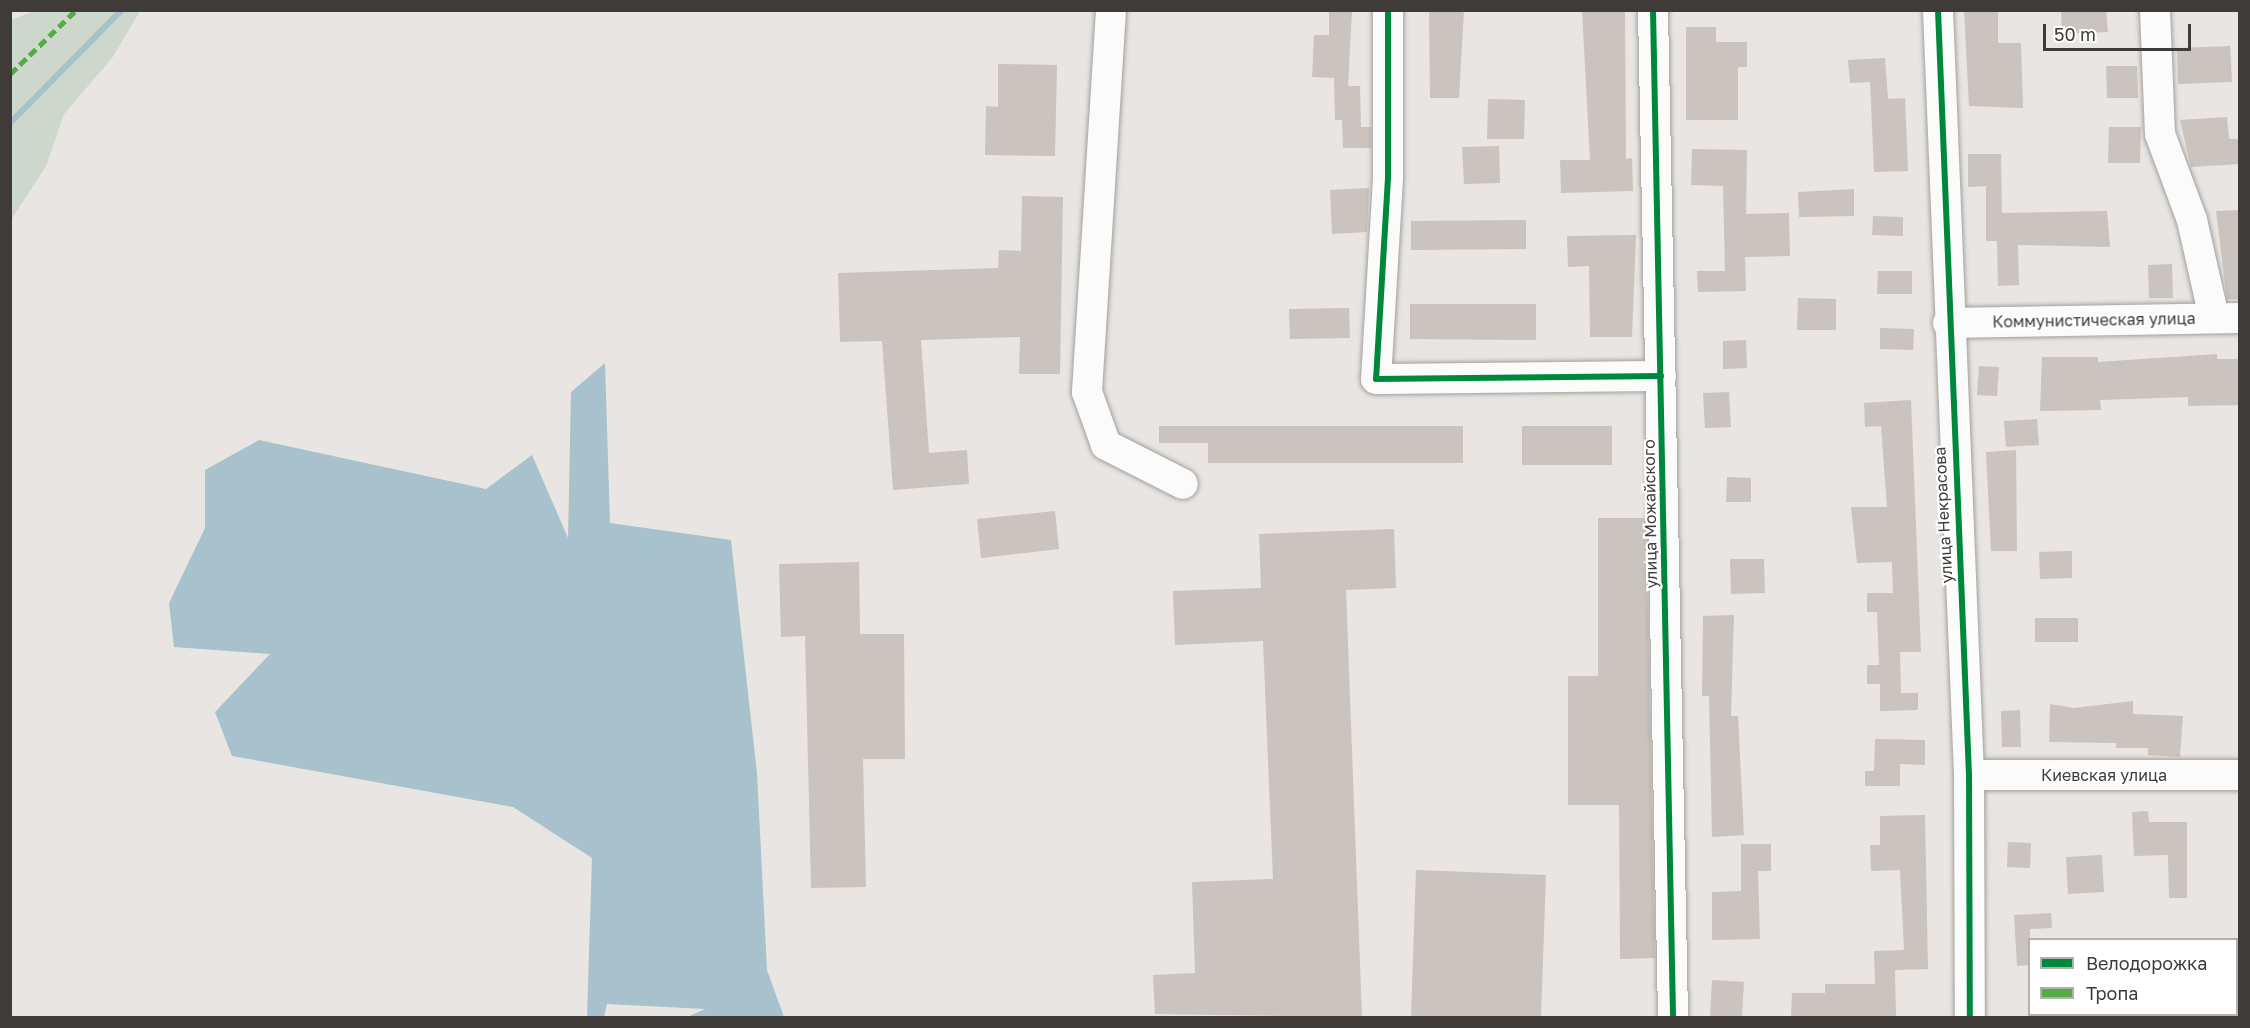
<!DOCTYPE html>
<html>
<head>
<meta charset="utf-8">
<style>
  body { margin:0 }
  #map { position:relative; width:2250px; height:1028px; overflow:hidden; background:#e8e5e2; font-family:"Golos Text",sans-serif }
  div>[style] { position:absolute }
  .green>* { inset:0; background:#cdd7cb }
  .water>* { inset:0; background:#a7c2cc }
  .stream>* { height:6px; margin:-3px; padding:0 3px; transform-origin:3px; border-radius:3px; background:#a7c2cc }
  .building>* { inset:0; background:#cac3be }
  .roads { filter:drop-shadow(0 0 2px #a3a09d) drop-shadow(0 0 2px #a3a09d) }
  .minor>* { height:30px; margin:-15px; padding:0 15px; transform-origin:15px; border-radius:15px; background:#fcfbfb }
  .quiet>* { height:4.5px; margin-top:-2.25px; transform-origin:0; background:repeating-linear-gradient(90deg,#55ac46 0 9px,transparent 0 13.5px) }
  .cycleway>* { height:6px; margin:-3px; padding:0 3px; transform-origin:3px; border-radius:3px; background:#00873e }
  span { translate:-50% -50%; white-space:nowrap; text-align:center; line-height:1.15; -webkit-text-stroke:4.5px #fff; paint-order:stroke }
  .street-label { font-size:16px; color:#3e3b38 }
  .frame { position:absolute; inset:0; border:12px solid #3e3b38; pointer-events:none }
  .legend { position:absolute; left:2028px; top:938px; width:210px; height:78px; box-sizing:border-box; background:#fff; border:2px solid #b2b1af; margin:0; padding:8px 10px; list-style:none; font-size:18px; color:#3e3b38 }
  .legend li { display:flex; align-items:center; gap:12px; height:30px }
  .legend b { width:30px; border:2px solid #b2b1af }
  .scale { position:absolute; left:2043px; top:24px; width:148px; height:27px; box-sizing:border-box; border:3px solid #3e3b38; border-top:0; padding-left:8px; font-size:18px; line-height:21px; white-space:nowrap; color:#3e3b38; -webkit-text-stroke:4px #fff; paint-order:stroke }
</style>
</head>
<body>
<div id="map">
  <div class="green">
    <i style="clip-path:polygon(37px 10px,140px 11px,112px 58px,64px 114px,46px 166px,11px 220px,11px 20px)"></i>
  </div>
  <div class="water">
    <i style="clip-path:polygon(605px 363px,610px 523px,731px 540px,757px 773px,767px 970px,784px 1017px,687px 1017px,705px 1009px,607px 1004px,604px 1017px,587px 1017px,592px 858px,513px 807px,232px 756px,215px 712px,270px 654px,174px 647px,169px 603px,205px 528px,205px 470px,259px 440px,486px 489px,532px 455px,568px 538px,571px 392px)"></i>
  </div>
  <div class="stream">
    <i style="left:10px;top:123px;width:159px;rotate:-45.3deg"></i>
  </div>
  <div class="building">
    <i style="clip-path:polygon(1329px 10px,1352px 10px,1348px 86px,1360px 86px,1361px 127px,1371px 127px,1371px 148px,1343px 148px,1342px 120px,1335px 120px,1334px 78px,1312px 77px,1314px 35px,1329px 35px)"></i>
    <i style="clip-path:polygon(1429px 10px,1464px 10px,1459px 98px,1430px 98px)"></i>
    <i style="clip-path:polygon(1582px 10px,1625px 10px,1626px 159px,1632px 158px,1633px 191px,1561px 193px,1560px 160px,1590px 160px)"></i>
    <i style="clip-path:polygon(1964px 10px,1998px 10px,1998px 43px,2021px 43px,2023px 108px,1969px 106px)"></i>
    <i style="clip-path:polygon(2061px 10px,2106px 10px,2108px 32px,2062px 34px)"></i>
    <i style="clip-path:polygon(1686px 27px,1716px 27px,1716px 42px,1747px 42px,1747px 67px,1738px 67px,1738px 120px,1686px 120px)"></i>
    <i style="clip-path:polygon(2230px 46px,2232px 82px,2178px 84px,2177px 48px)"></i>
    <i style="clip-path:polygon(1885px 58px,1888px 99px,1905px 98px,1908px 171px,1874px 172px,1870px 82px,1850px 83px,1848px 60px)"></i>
    <i style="clip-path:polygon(998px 64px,1057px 65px,1055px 156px,985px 155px,986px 106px,998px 107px)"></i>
    <i style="clip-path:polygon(2106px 66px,2137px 66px,2138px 98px,2107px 98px)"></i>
    <i style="clip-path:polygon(1488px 99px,1525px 100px,1524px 139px,1487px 139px)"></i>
    <i style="clip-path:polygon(2227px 117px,2229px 139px,2240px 139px,2240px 164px,2191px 167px,2180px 120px)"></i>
    <i style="clip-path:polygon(2109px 127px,2141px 127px,2140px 163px,2108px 163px)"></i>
    <i style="clip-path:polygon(1499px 146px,1500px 183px,1464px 184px,1462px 147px)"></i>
    <i style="clip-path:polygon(1692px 149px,1747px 150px,1746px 214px,1789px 213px,1790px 256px,1745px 257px,1746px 291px,1698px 292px,1697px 271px,1725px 271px,1723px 186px,1691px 185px)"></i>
    <i style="clip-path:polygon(1968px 154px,2001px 154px,2002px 213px,2107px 211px,2110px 247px,2018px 245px,2019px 285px,1998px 286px,1997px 241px,1986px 241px,1986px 186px,1968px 187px)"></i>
    <i style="clip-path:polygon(1369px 188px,1367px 232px,1332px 234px,1330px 190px)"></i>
    <i style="clip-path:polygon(1854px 189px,1854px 216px,1799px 217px,1798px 192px)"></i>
    <i style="clip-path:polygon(1022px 196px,1063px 197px,1060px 374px,1019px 374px,1020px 337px,921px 340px,929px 453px,967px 450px,969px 484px,893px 490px,882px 341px,840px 342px,838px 273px,998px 268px,999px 250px,1021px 251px)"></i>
    <i style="clip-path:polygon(2240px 210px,2240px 299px,2227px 299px,2216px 211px)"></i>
    <i style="clip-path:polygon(1873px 216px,1903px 217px,1903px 236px,1872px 235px)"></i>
    <i style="clip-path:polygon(1526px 220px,1526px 249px,1411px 250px,1411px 221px)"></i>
    <i style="clip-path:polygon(1636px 235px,1632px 337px,1590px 337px,1589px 266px,1568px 267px,1567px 236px)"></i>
    <i style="clip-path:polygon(2172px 264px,2173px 298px,2149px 298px,2148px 265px)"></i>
    <i style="clip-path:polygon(1878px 271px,1912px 271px,1912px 294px,1877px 294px)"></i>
    <i style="clip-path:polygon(1798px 298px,1836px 299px,1836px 330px,1797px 330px)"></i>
    <i style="clip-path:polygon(1410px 304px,1536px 304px,1536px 340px,1410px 339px)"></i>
    <i style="clip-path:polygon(1349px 308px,1350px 338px,1290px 339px,1289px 309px)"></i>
    <i style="clip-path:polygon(1880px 328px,1914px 329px,1913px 350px,1880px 349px)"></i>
    <i style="clip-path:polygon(1746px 340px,1747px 368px,1723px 369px,1723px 341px)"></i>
    <i style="clip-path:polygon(2217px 354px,2217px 359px,2240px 359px,2240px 405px,2188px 406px,2188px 397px,2100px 400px,2101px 410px,2040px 411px,2042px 357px,2098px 357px,2098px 362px)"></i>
    <i style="clip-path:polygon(1979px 366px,1999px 367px,1997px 396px,1977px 395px)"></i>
    <i style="clip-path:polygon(1729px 392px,1731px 427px,1705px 428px,1703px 393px)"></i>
    <i style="clip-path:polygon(1911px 400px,1921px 652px,1900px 652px,1901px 693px,1918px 693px,1918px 710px,1880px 711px,1880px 684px,1867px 684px,1867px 665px,1879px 665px,1877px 612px,1867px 612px,1867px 593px,1893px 593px,1892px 562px,1857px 563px,1851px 507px,1887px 507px,1881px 426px,1865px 427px,1864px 403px)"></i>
    <i style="clip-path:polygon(2037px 419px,2039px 445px,2006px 447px,2004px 421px)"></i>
    <i style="clip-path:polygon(1159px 426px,1463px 426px,1463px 463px,1208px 463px,1208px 443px,1159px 443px)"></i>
    <i style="clip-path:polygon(1522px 426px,1612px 426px,1612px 465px,1522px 465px)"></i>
    <i style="clip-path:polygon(2016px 450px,2017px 551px,1991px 551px,1986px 452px)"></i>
    <i style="clip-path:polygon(1727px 477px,1751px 478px,1751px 502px,1726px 502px)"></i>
    <i style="clip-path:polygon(1055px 511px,1059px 549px,981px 558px,977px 519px)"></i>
    <i style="clip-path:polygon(1598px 518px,1646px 518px,1655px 958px,1620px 959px,1619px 805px,1568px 805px,1568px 676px,1598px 676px)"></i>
    <i style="clip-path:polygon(1394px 529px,1396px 588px,1346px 590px,1362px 1017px,1155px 1014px,1153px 975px,1195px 973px,1192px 882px,1273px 879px,1263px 641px,1175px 645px,1173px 591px,1261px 588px,1259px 534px)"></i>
    <i style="clip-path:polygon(2072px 551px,2072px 578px,2040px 579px,2039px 552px)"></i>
    <i style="clip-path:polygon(1730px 559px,1764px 559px,1765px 593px,1731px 594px)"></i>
    <i style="clip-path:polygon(859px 562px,860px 634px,904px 634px,905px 759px,863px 759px,866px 887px,811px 888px,805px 636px,781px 637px,779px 564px)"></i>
    <i style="clip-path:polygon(1734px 615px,1731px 716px,1738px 716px,1744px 835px,1712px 837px,1709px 696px,1702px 696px,1703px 616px)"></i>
    <i style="clip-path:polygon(2035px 618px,2078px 618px,2078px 642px,2035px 642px)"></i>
    <i style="clip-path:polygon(2133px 701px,2133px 714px,2183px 716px,2180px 757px,2148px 755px,2148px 748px,2116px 748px,2116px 743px,2049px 742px,2050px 704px,2074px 708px)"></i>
    <i style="clip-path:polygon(2020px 710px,2021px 747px,2002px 747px,2001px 711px)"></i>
    <i style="clip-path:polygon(1875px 739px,1925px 740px,1925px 765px,1900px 764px,1900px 786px,1865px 786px,1865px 771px,1874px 771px)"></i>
    <i style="clip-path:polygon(2148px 811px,2149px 822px,2187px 822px,2187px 898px,2169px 898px,2168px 855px,2134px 856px,2132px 812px)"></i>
    <i style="clip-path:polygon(1925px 815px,1928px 969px,1895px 970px,1896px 1017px,1791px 1017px,1792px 993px,1825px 993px,1825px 984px,1875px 984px,1874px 951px,1904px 950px,1900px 870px,1871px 871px,1870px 845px,1880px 845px,1880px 816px)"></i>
    <i style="clip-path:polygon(2008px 842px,2031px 843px,2030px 868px,2007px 867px)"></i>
    <i style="clip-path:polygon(1741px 844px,1771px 844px,1771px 871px,1758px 871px,1760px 939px,1712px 940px,1712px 892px,1741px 891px)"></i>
    <i style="clip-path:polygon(2102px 855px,2104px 892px,2068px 894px,2066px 857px)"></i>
    <i style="clip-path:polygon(1416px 870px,1546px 875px,1541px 1017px,1411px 1017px)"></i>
    <i style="clip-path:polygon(2051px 913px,2052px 928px,2030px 929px,2030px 965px,2017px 966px,2014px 915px)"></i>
    <i style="clip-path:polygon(1712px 980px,1744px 982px,1742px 1017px,1710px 1017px)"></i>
  </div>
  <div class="roads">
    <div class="minor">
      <i style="left:1111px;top:10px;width:383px;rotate:93.6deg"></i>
      <i style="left:1087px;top:392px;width:56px;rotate:70.3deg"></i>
      <i style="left:1106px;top:445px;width:86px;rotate:26.9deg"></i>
      <i style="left:1388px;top:10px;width:168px;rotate:90deg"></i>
      <i style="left:1388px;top:178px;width:201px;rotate:93.4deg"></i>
      <i style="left:1376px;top:379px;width:285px;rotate:-0.6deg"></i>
      <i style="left:1653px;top:10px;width:1008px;rotate:88.86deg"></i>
      <i style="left:1938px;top:10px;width:766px;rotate:87.68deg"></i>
      <i style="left:1969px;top:775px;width:243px;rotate:89.8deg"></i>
      <i style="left:2155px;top:10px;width:124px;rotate:87.7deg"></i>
      <i style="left:2160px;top:134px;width:92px;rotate:69.6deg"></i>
      <i style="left:2192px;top:220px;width:100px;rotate:77.3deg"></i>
      <i style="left:1948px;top:323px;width:292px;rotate:-1deg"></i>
      <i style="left:1969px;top:775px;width:271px"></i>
    </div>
  </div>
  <div class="quiet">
    <i style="left:10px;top:74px;width:92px;rotate:-44.1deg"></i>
  </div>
  <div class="cycleway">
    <i style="left:1388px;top:10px;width:168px;rotate:90deg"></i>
    <i style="left:1388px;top:178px;width:201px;rotate:93.4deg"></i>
    <i style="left:1376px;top:379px;width:285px;rotate:-0.6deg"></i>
    <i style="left:1653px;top:10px;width:1008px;rotate:88.86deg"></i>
    <i style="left:1938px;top:10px;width:766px;rotate:87.68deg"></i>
    <i style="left:1969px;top:775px;width:243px;rotate:89.8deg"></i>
  </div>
  <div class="street-label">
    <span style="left:2094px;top:320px;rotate:-1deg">Коммунистическая улица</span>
    <span style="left:1650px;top:514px;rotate:-91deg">улица Можайского</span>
    <span style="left:1943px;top:515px;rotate:-93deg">улица Некрасова</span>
    <span style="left:2104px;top:775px">Киевская улица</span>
  </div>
  <div class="frame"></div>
  <ul class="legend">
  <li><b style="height:8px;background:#00873e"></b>Велодорожка</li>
  <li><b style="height:8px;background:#55ac46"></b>Тропа</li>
  </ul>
  <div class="scale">50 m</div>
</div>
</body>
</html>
